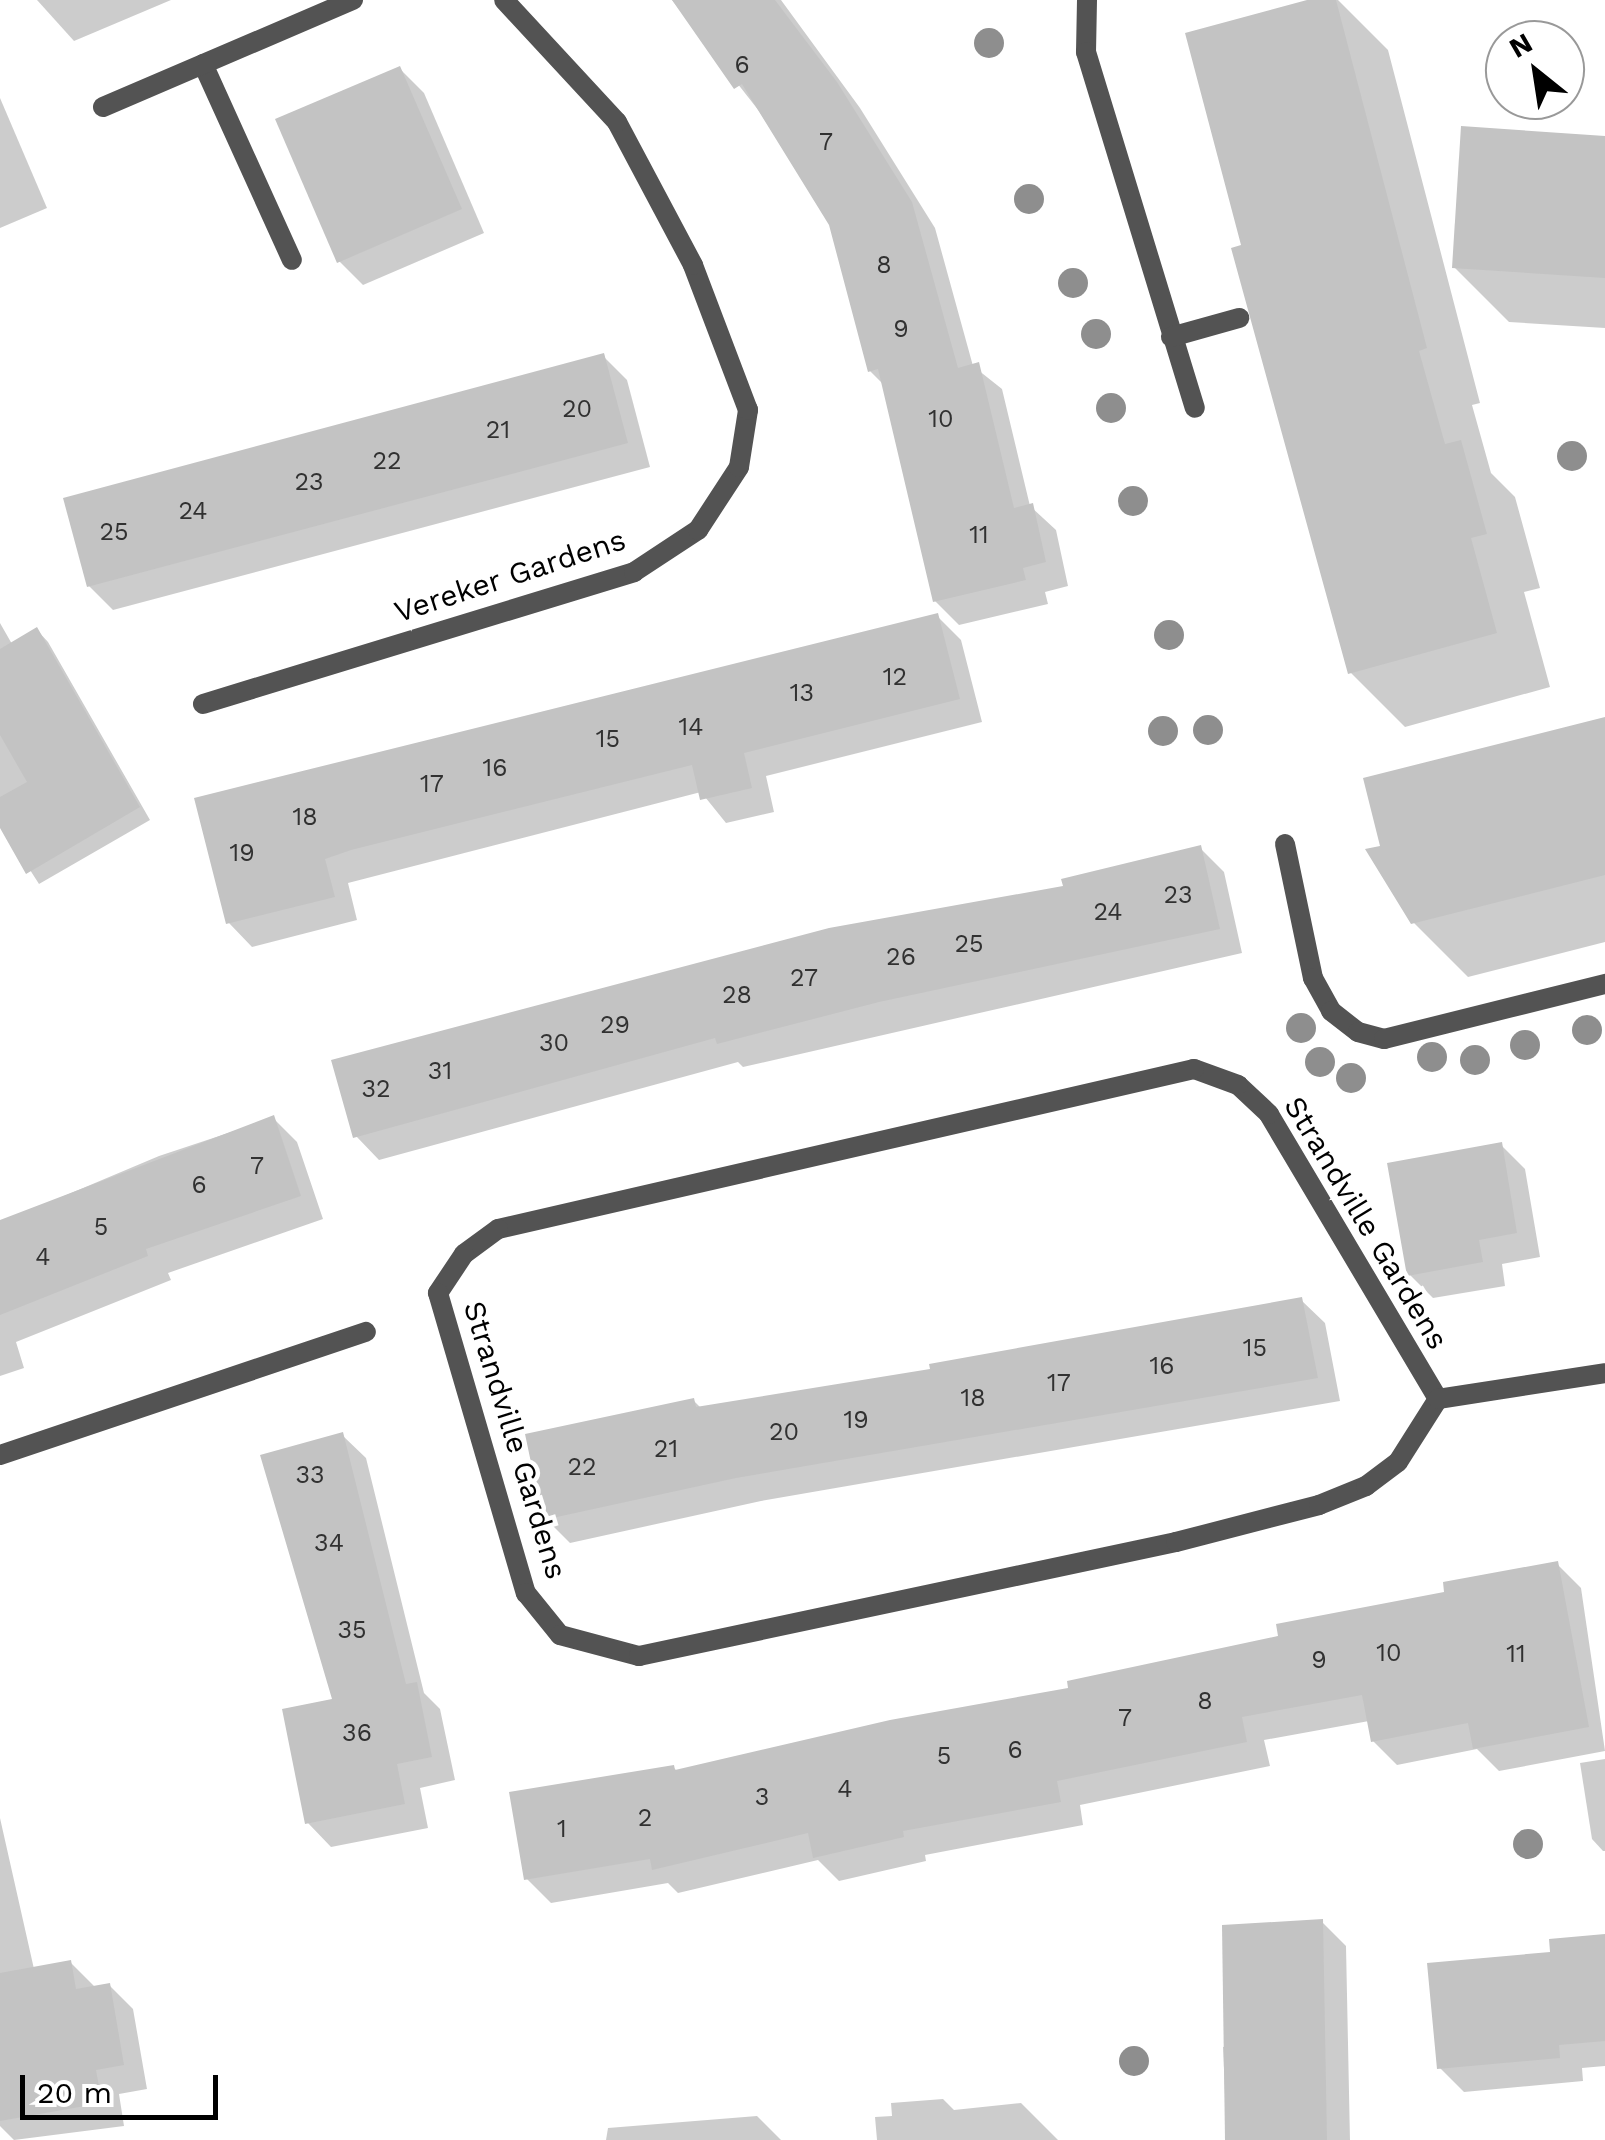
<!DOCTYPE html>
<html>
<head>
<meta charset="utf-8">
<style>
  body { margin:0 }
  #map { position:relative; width:1605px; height:2140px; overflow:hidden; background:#fff; font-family:"Work Sans",sans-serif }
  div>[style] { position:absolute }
  .shadow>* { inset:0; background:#0003 }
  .building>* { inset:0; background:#c3c3c3 }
  .service>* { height:20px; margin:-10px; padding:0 10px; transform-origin:10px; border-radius:10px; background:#535353 }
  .minor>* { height:20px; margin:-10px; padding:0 10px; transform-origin:10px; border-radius:10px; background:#535353 }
  .trees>* { width:30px; height:30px; margin:-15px; border-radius:50%; background:#8e8e8e }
  span { translate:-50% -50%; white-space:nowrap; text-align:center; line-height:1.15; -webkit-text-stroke:9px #fff; paint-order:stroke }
  .number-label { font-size:25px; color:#313131 }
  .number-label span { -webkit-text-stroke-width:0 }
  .street-label { font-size:30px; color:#000 }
  .north { position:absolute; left:1485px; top:20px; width:100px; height:100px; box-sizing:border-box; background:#fff; border:2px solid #999; border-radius:50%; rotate:330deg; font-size:28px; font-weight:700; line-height:40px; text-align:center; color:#000 }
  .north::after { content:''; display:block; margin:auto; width:35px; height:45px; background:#000; clip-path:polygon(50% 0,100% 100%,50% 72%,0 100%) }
  .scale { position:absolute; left:20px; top:2075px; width:198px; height:45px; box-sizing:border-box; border:5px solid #000; border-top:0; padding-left:12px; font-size:30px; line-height:35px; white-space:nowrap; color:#000; -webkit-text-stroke:8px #fff; paint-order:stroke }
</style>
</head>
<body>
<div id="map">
  <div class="shadow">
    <i style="clip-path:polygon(37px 0,171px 0,74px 41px)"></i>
    <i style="clip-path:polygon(672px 0,781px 0,860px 108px,935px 228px,973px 366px,1002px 389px,1030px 506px,1056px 530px,1068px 586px,1045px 592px,1048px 604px,959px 625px,935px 601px,885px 386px,870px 371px,831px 224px,759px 111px)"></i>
    <i style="clip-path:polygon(1316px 0,1338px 0,1388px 50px,1480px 403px,1472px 405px,1491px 473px,1515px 497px,1540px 588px,1524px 592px,1550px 687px,1405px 727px,1350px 672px,1244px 247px)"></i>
    <i style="clip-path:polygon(400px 69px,424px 93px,484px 233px,363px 285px,339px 261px)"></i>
    <i style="clip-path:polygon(0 98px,47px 208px,0 228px)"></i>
    <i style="clip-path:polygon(1605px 138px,1605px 328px,1509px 322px,1454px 267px)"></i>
    <i style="clip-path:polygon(603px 356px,627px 380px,650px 467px,113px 610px,89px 586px)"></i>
    <i style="clip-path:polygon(937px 616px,961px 640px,982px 722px,766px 776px,774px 812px,726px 823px,701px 792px,348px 883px,357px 920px,252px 947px,229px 923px,197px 800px)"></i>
    <i style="clip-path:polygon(0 623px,12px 644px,37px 630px,48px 642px,150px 820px,39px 884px,0 823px)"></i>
    <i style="clip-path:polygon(1605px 719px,1605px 942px,1468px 977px,1413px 922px,1383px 847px)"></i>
    <i style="clip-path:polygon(1200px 848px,1224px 872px,1242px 953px,743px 1067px,738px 1062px,379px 1160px,356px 1136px)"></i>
    <i style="clip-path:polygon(273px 1118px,297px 1142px,323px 1219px,168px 1273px,171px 1280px,16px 1342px,24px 1368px,0 1376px,0 1223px,159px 1156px)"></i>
    <i style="clip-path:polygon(1501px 1145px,1525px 1169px,1540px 1257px,1502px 1264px,1505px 1286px,1433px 1298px,1409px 1274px)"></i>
    <i style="clip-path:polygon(1301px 1300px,1325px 1323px,1340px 1401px,761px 1501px,570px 1543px,546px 1519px,693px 1400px,702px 1409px,933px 1371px)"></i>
    <i style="clip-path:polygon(342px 1435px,366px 1458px,424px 1693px,440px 1709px,455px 1780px,420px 1788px,428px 1828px,331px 1847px,308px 1823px,335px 1701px)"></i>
    <i style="clip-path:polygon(1557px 1564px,1581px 1588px,1605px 1751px,1499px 1771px,1477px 1749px,1397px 1765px,1373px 1741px,1369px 1721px,1264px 1740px,1270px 1766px,1080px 1805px,1083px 1825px,925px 1855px,926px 1861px,839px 1881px,818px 1860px,678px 1893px,668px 1883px,551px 1903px,527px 1879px,673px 1767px,678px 1772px,1071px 1690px)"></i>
    <i style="clip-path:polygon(1605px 1759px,1605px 1851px,1603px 1851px,1592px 1839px,1580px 1763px)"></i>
    <i style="clip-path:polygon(0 1818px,34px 1969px,71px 1963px,96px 1988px,109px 1985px,133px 2009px,147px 2089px,119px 2094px,124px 2126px,14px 2140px,0 2126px)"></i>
    <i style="clip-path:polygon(1322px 1922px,1346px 1946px,1350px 2140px,1227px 2140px,1223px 2047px,1231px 2046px)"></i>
    <i style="clip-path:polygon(1605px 1936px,1605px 2066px,1582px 2068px,1583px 2081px,1464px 2092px,1440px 2068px,1553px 1954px)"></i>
    <i style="clip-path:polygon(943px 2099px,954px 2110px,1021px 2103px,1058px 2140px,877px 2140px,875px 2117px,892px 2116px,891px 2103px)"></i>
    <i style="clip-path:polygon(757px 2116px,781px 2140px,606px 2140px,608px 2128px)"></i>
  </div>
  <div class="building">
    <i style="clip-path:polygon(672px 0,775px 0,837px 82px,912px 202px,958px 368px,979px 362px,1014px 508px,1033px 503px,1046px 562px,1023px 568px,1026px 580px,933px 602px,878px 369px,868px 372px,829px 225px,742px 84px,734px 89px)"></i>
    <i style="clip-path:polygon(1307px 0,1336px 0,1427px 348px,1419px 351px,1445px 444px,1461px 440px,1487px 534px,1471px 538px,1497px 633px,1348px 674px,1231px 248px,1241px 245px,1185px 33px)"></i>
    <i style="clip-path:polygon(400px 66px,462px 209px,337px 263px,275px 119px)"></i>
    <i style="clip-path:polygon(1461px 126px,1605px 136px,1605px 278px,1452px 268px)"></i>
    <i style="clip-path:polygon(604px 353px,628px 443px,87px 587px,63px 498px)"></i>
    <i style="clip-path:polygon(938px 613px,960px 699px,744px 753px,752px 788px,700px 800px,692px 765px,351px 850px,325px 859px,335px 897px,226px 924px,194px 798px)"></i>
    <i style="clip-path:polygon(37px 627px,140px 807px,26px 874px,0 828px,0 797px,27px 782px,0 735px,0 649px)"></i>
    <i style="clip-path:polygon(1605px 717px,1605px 875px,1411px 924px,1365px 849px,1380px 846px,1363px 778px)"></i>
    <i style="clip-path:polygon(1201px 845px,1220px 929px,879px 1002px,717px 1044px,715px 1038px,353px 1138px,331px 1060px,829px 928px,1063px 886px,1061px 879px)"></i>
    <i style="clip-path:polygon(274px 1115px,301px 1196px,146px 1249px,148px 1256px,0 1315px,0 1220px)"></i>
    <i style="clip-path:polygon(1502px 1142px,1517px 1233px,1479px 1240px,1483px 1262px,1407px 1276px,1387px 1163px)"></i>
    <i style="clip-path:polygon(1302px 1297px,1318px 1378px,736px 1478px,543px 1520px,525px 1434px,694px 1398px,696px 1407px,930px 1369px,929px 1364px)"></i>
    <i style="clip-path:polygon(343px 1432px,406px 1684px,417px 1682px,432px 1757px,397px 1764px,405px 1804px,305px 1824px,282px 1709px,332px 1699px,260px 1455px)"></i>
    <i style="clip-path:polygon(1558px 1561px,1589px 1727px,1473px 1749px,1468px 1723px,1371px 1742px,1362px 1695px,1242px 1717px,1247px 1742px,1057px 1781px,1061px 1802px,903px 1831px,904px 1837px,813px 1858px,808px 1833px,652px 1870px,650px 1859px,524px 1880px,509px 1792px,674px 1765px,675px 1770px,890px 1720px,1068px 1688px,1067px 1681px,1278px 1636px,1276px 1624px,1444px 1592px,1443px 1582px)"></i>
    <i style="clip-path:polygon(1323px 1919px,1327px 2140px,1225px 2140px,1222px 1925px)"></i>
    <i style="clip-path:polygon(1605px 1934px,1605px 2041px,1559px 2045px,1560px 2058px,1437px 2069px,1427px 1963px,1550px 1952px,1549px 1939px)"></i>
    <i style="clip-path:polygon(71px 1960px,76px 1989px,110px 1983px,124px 2065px,96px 2070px,102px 2103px,0 2121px,0 1973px)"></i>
  </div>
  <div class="service">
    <i style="left:1087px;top:0;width:52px;rotate:91.1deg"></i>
    <i style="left:1086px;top:52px;width:372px;rotate:73deg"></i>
    <i style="left:203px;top:64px;width:215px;rotate:65.6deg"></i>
    <i style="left:103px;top:107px;width:272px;rotate:-23.2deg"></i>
    <i style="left:1171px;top:337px;width:71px;rotate:-15.6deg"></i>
    <i style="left:1285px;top:844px;width:137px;rotate:78.2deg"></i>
    <i style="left:1313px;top:978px;width:38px;rotate:61deg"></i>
    <i style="left:1331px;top:1011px;width:34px;rotate:38deg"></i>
    <i style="left:1358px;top:1032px;width:27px;rotate:15deg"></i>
    <i style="left:1384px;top:1039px;width:228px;rotate:-14deg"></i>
  </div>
  <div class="minor">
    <i style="left:203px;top:704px;width:451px;rotate:-17deg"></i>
    <i style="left:634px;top:572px;width:77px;rotate:-33.3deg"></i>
    <i style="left:698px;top:530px;width:75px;rotate:-56.9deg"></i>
    <i style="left:739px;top:467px;width:58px;rotate:-81deg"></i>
    <i style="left:748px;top:410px;width:155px;rotate:-110.8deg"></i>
    <i style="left:693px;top:265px;width:162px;rotate:-118deg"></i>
    <i style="left:617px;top:122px;width:166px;rotate:-132.8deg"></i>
    <i style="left:1438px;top:1399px;width:331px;rotate:-120.7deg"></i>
    <i style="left:1269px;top:1114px;width:42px;rotate:-136.9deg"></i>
    <i style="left:1238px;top:1085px;width:47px;rotate:-160deg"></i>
    <i style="left:1194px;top:1069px;width:714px;rotate:167.05deg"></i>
    <i style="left:498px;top:1229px;width:42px;rotate:143.7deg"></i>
    <i style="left:464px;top:1254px;width:47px;rotate:123.7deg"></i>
    <i style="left:438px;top:1293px;width:313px;rotate:73.7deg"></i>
    <i style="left:526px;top:1593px;width:54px;rotate:51deg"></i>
    <i style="left:560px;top:1635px;width:82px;rotate:14.9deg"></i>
    <i style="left:639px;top:1656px;width:549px;rotate:-11.99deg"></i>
    <i style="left:1176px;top:1542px;width:148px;rotate:-14.5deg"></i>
    <i style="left:1319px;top:1505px;width:51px;rotate:-22deg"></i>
    <i style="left:1366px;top:1486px;width:40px;rotate:-37deg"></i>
    <i style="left:1398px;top:1462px;width:75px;rotate:-57.6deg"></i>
    <i style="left:1438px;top:1399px;width:169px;rotate:-8.8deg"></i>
    <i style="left:0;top:1455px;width:386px;rotate:-18.6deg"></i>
  </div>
  <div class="trees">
    <i style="left:989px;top:43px"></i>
    <i style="left:1029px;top:199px"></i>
    <i style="left:1073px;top:283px"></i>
    <i style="left:1096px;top:334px"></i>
    <i style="left:1111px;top:408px"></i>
    <i style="left:1572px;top:456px"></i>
    <i style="left:1133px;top:501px"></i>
    <i style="left:1169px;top:635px"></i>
    <i style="left:1208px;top:730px"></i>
    <i style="left:1163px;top:731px"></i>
    <i style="left:1301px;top:1028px"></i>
    <i style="left:1587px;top:1030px"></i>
    <i style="left:1525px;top:1045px"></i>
    <i style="left:1432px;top:1057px"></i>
    <i style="left:1475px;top:1060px"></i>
    <i style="left:1320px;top:1062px"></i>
    <i style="left:1351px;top:1078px"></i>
    <i style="left:1528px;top:1844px"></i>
    <i style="left:1134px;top:2061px"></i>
  </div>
  <div class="number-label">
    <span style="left:742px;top:65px">6</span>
    <span style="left:826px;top:142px">7</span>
    <span style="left:884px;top:265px">8</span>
    <span style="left:901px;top:329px">9</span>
    <span style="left:577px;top:409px">20</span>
    <span style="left:941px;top:419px">10</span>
    <span style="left:498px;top:430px">21</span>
    <span style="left:387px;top:461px">22</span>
    <span style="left:309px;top:482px">23</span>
    <span style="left:193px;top:511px">24</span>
    <span style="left:114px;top:532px">25</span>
    <span style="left:979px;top:535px">11</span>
    <span style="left:895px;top:677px">12</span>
    <span style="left:802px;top:693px">13</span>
    <span style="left:691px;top:727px">14</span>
    <span style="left:608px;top:739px">15</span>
    <span style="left:495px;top:768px">16</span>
    <span style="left:432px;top:784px">17</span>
    <span style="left:305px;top:817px">18</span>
    <span style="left:242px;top:853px">19</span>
    <span style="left:1178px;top:895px">23</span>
    <span style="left:1108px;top:912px">24</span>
    <span style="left:969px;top:944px">25</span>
    <span style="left:901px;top:957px">26</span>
    <span style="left:804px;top:978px">27</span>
    <span style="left:737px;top:995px">28</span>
    <span style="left:615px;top:1025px">29</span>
    <span style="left:554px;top:1043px">30</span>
    <span style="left:440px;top:1071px">31</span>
    <span style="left:376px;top:1089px">32</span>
    <span style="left:257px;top:1166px">7</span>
    <span style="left:199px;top:1185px">6</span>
    <span style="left:101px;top:1227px">5</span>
    <span style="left:43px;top:1257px">4</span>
    <span style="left:1255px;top:1348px">15</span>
    <span style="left:1162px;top:1366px">16</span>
    <span style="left:1059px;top:1383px">17</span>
    <span style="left:973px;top:1398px">18</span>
    <span style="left:856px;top:1420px">19</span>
    <span style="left:784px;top:1432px">20</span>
    <span style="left:666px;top:1449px">21</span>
    <span style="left:582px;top:1467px">22</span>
    <span style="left:310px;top:1475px">33</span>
    <span style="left:329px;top:1543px">34</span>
    <span style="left:352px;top:1630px">35</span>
    <span style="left:1389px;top:1653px">10</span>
    <span style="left:1516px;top:1654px">11</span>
    <span style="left:1319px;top:1660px">9</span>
    <span style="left:1205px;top:1701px">8</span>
    <span style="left:1125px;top:1718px">7</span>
    <span style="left:357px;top:1733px">36</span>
    <span style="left:1015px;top:1750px">6</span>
    <span style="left:944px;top:1756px">5</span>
    <span style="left:845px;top:1789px">4</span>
    <span style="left:762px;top:1797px">3</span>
    <span style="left:645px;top:1818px">2</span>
    <span style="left:562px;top:1829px">1</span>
  </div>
  <div class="street-label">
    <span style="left:510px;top:576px;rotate:-18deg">Vereker Gardens</span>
    <span style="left:1366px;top:1223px;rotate:59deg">Strandville Gardens</span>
    <span style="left:515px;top:1440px;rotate:73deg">Strandville Gardens</span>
  </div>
  <div class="north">N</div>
  <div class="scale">20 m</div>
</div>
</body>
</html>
